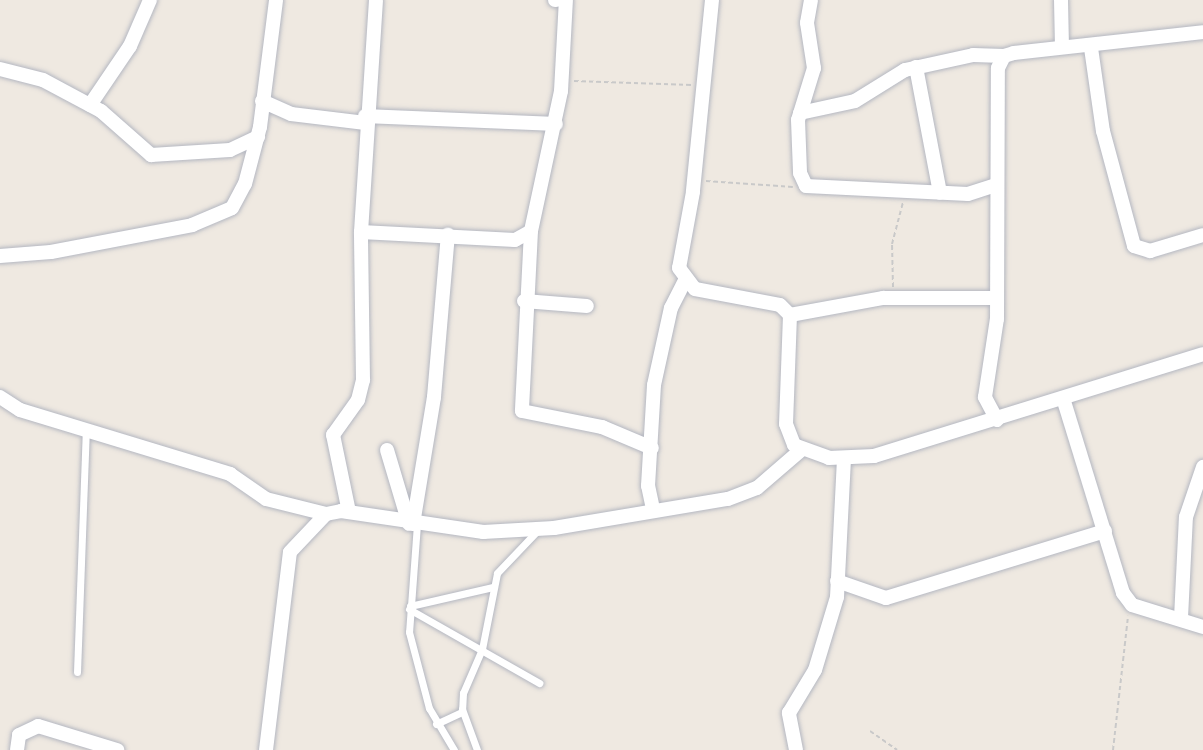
<!DOCTYPE html>
<html>
<head>
<meta charset="utf-8">
<style>
  body { margin:0 }
  #map { position:relative; width:1203px; height:750px; overflow:hidden; background:#efe9e1; font-family:"Fira Sans",sans-serif }
  div>[style] { position:absolute }
  .path>* { height:2px; margin-top:-1px; transform-origin:0; background:repeating-linear-gradient(90deg,#c9c9c9 0 4.5px,transparent 0 7.5px) }
  .roads { filter:drop-shadow(0 0 2px #b4b7c1) drop-shadow(0 0 2px #b4b7c1) }
  .lane>* { height:7px; margin:-3.5px; padding:0 3.5px; transform-origin:3.5px; border-radius:3.5px; background:#fff }
  .street>* { height:14px; margin:-7px; padding:0 7px; transform-origin:7px; border-radius:7px; background:#fff }
  span { translate:-50% -50%; white-space:nowrap; text-align:center; line-height:1.15; -webkit-text-stroke:4.5px #fff; paint-order:stroke }
</style>
</head>
<body>
<div id="map">
  <div class="path">
    <i style="left:574px;top:81px;width:118px;rotate:1.9deg"></i>
    <i style="left:706px;top:181px;width:87px;rotate:3.9deg"></i>
    <i style="left:893px;top:287px;width:43px;rotate:-91.3deg"></i>
    <i style="left:892px;top:244px;width:43px;rotate:-75.3deg"></i>
    <i style="left:870px;top:731px;width:33px;rotate:35deg"></i>
    <i style="left:1113px;top:750px;width:135px;rotate:-83.6deg"></i>
  </div>
  <div class="roads">
    <div class="lane">
      <i style="left:417px;top:524px;width:108px;rotate:94.2deg"></i>
      <i style="left:409px;top:632px;width:79px;rotate:75.3deg"></i>
      <i style="left:429px;top:708px;width:49px;rotate:59.2deg"></i>
      <i style="left:410px;top:606px;width:85px;rotate:-12.9deg"></i>
      <i style="left:409px;top:609px;width:150px;rotate:29.6deg"></i>
      <i style="left:77px;top:672px;width:242px;rotate:-87.9deg"></i>
      <i style="left:462px;top:709px;width:44px;rotate:69.9deg"></i>
      <i style="left:436px;top:724px;width:29px;rotate:-25deg"></i>
      <i style="left:462px;top:712px;width:19px;rotate:-87deg"></i>
      <i style="left:463px;top:693px;width:48px;rotate:-66.6deg"></i>
      <i style="left:482px;top:649px;width:77px;rotate:-78.8deg"></i>
      <i style="left:497px;top:573px;width:58px;rotate:-46.4deg"></i>
    </div>
    <div class="street">
      <i style="left:555px;top:0;width:1px"></i>
      <i style="left:712px;top:0;width:193px;rotate:95.7deg"></i>
      <i style="left:693px;top:192px;width:77px;rotate:100.4deg"></i>
      <i style="left:679px;top:268px;width:26px;rotate:53deg"></i>
      <i style="left:695px;top:289px;width:86px;rotate:10.7deg"></i>
      <i style="left:780px;top:305px;width:14px;rotate:45deg"></i>
      <i style="left:790px;top:315px;width:109px;rotate:92.1deg"></i>
      <i style="left:786px;top:424px;width:22px;rotate:69deg"></i>
      <i style="left:794px;top:445px;width:37px;rotate:20deg"></i>
      <i style="left:829px;top:458px;width:45px;rotate:-2.5deg"></i>
      <i style="left:874px;top:456px;width:344px;rotate:-17.2deg"></i>
      <i style="left:811px;top:0;width:23px;rotate:100deg"></i>
      <i style="left:807px;top:23px;width:46px;rotate:81.2deg"></i>
      <i style="left:814px;top:68px;width:54px;rotate:107.1deg"></i>
      <i style="left:798px;top:120px;width:53px;rotate:87.8deg"></i>
      <i style="left:800px;top:173px;width:14px;rotate:65deg"></i>
      <i style="left:806px;top:186px;width:162px;rotate:2.8deg"></i>
      <i style="left:968px;top:194px;width:28px;rotate:-18deg"></i>
      <i style="left:1061px;top:0;width:47px;rotate:88.8deg"></i>
      <i style="left:1091px;top:48px;width:84px;rotate:81.8deg"></i>
      <i style="left:1103px;top:131px;width:119px;rotate:74.9deg"></i>
      <i style="left:1134px;top:246px;width:17px;rotate:17deg"></i>
      <i style="left:1150px;top:251px;width:55px;rotate:-16.8deg"></i>
      <i style="left:916px;top:67px;width:128px;rotate:79.2deg"></i>
      <i style="left:0;top:69px;width:44px;rotate:14.3deg"></i>
      <i style="left:43px;top:80px;width:66px;rotate:28.1deg"></i>
      <i style="left:101px;top:111px;width:67px;rotate:41.3deg"></i>
      <i style="left:151px;top:155px;width:79px;rotate:-3.6deg"></i>
      <i style="left:230px;top:150px;width:31px;rotate:-25deg"></i>
      <i style="left:262px;top:101px;width:32px;rotate:24deg"></i>
      <i style="left:291px;top:114px;width:75px;rotate:6.9deg"></i>
      <i style="left:90px;top:105px;width:71px;rotate:-55.9deg"></i>
      <i style="left:130px;top:46px;width:50px;rotate:-66.5deg"></i>
      <i style="left:800px;top:113px;width:56px;rotate:-12.3deg"></i>
      <i style="left:855px;top:101px;width:59px;rotate:-31.8deg"></i>
      <i style="left:905px;top:70px;width:70px;rotate:-12.4deg"></i>
      <i style="left:973px;top:55px;width:31px;rotate:2deg"></i>
      <i style="left:365px;top:116px;width:191px;rotate:2.4deg"></i>
      <i style="left:531px;top:231px;width:180px;rotate:92.9deg"></i>
      <i style="left:522px;top:411px;width:82px;rotate:11.3deg"></i>
      <i style="left:602px;top:427px;width:54px;rotate:22.8deg"></i>
      <i style="left:361px;top:232px;width:154px;rotate:3deg"></i>
      <i style="left:515px;top:240px;width:18px;rotate:-29deg"></i>
      <i style="left:531px;top:231px;width:143px;rotate:-77.9deg"></i>
      <i style="left:561px;top:91px;width:91px;rotate:-86.9deg"></i>
      <i style="left:0;top:256px;width:51px;rotate:-4.5deg"></i>
      <i style="left:51px;top:252px;width:144px;rotate:-10.8deg"></i>
      <i style="left:192px;top:225px;width:43px;rotate:-23deg"></i>
      <i style="left:232px;top:208px;width:27px;rotate:-62deg"></i>
      <i style="left:245px;top:184px;width:59px;rotate:-75.3deg"></i>
      <i style="left:260px;top:127px;width:128px;rotate:-82.8deg"></i>
      <i style="left:524px;top:301px;width:63px;rotate:4.5deg"></i>
      <i style="left:790px;top:315px;width:95px;rotate:-10.4deg"></i>
      <i style="left:883px;top:298px;width:114px"></i>
      <i style="left:0;top:397px;width:24px;rotate:33deg"></i>
      <i style="left:20px;top:410px;width:220px;rotate:16.9deg"></i>
      <i style="left:230px;top:474px;width:44px;rotate:34.8deg"></i>
      <i style="left:266px;top:499px;width:62px;rotate:14deg"></i>
      <i style="left:326px;top:514px;width:15px;rotate:-11deg"></i>
      <i style="left:341px;top:511px;width:144px;rotate:8.4deg"></i>
      <i style="left:483px;top:532px;width:71px;rotate:-3.2deg"></i>
      <i style="left:554px;top:528px;width:176px;rotate:-9.5deg"></i>
      <i style="left:728px;top:499px;width:31px;rotate:-21deg"></i>
      <i style="left:757px;top:488px;width:58px;rotate:-40.8deg"></i>
      <i style="left:1063px;top:398px;width:204px;rotate:72.9deg"></i>
      <i style="left:1123px;top:593px;width:15px;rotate:53deg"></i>
      <i style="left:1132px;top:605px;width:74px;rotate:17.2deg"></i>
      <i style="left:997px;top:420px;width:26px;rotate:-118deg"></i>
      <i style="left:985px;top:397px;width:79px;rotate:-81.3deg"></i>
      <i style="left:997px;top:319px;width:251px;rotate:-89.8deg"></i>
      <i style="left:998px;top:68px;width:13px;rotate:-63deg"></i>
      <i style="left:1004px;top:56px;width:10px;rotate:-17deg"></i>
      <i style="left:1014px;top:53px;width:190px;rotate:-6.3deg"></i>
      <i style="left:387px;top:450px;width:77px;rotate:73.4deg"></i>
      <i style="left:653px;top:509px;width:24px;rotate:-102deg"></i>
      <i style="left:648px;top:486px;width:101px;rotate:-86.6deg"></i>
      <i style="left:654px;top:385px;width:79px;rotate:-77.6deg"></i>
      <i style="left:671px;top:308px;width:30px;rotate:-63deg"></i>
      <i style="left:349px;top:512px;width:79px;rotate:-101.7deg"></i>
      <i style="left:333px;top:435px;width:43px;rotate:-54.5deg"></i>
      <i style="left:358px;top:400px;width:21px;rotate:-76deg"></i>
      <i style="left:363px;top:380px;width:148px;rotate:-90.8deg"></i>
      <i style="left:361px;top:232px;width:232px;rotate:-86.3deg"></i>
      <i style="left:413px;top:524px;width:129px;rotate:-80.6deg"></i>
      <i style="left:434px;top:397px;width:163px;rotate:-85.1deg"></i>
      <i style="left:837px;top:581px;width:52px;rotate:19.1deg"></i>
      <i style="left:886px;top:598px;width:229px;rotate:-17deg"></i>
      <i style="left:1181px;top:618px;width:101px;rotate:-87.2deg"></i>
      <i style="left:1186px;top:517px;width:53px;rotate:-71.2deg"></i>
      <i style="left:17px;top:750px;width:15px;rotate:-82deg"></i>
      <i style="left:19px;top:735px;width:21px;rotate:-25deg"></i>
      <i style="left:38px;top:726px;width:83px;rotate:16.9deg"></i>
      <i style="left:266px;top:750px;width:199px;rotate:-83.1deg"></i>
      <i style="left:290px;top:552px;width:52px;rotate:-46.5deg"></i>
      <i style="left:796px;top:750px;width:38px;rotate:-101deg"></i>
      <i style="left:789px;top:713px;width:50px;rotate:-58.8deg"></i>
      <i style="left:815px;top:670px;width:76px;rotate:-73.2deg"></i>
      <i style="left:837px;top:597px;width:138px;rotate:-87.1deg"></i>
    </div>
  </div>
</div>
</body>
</html>
